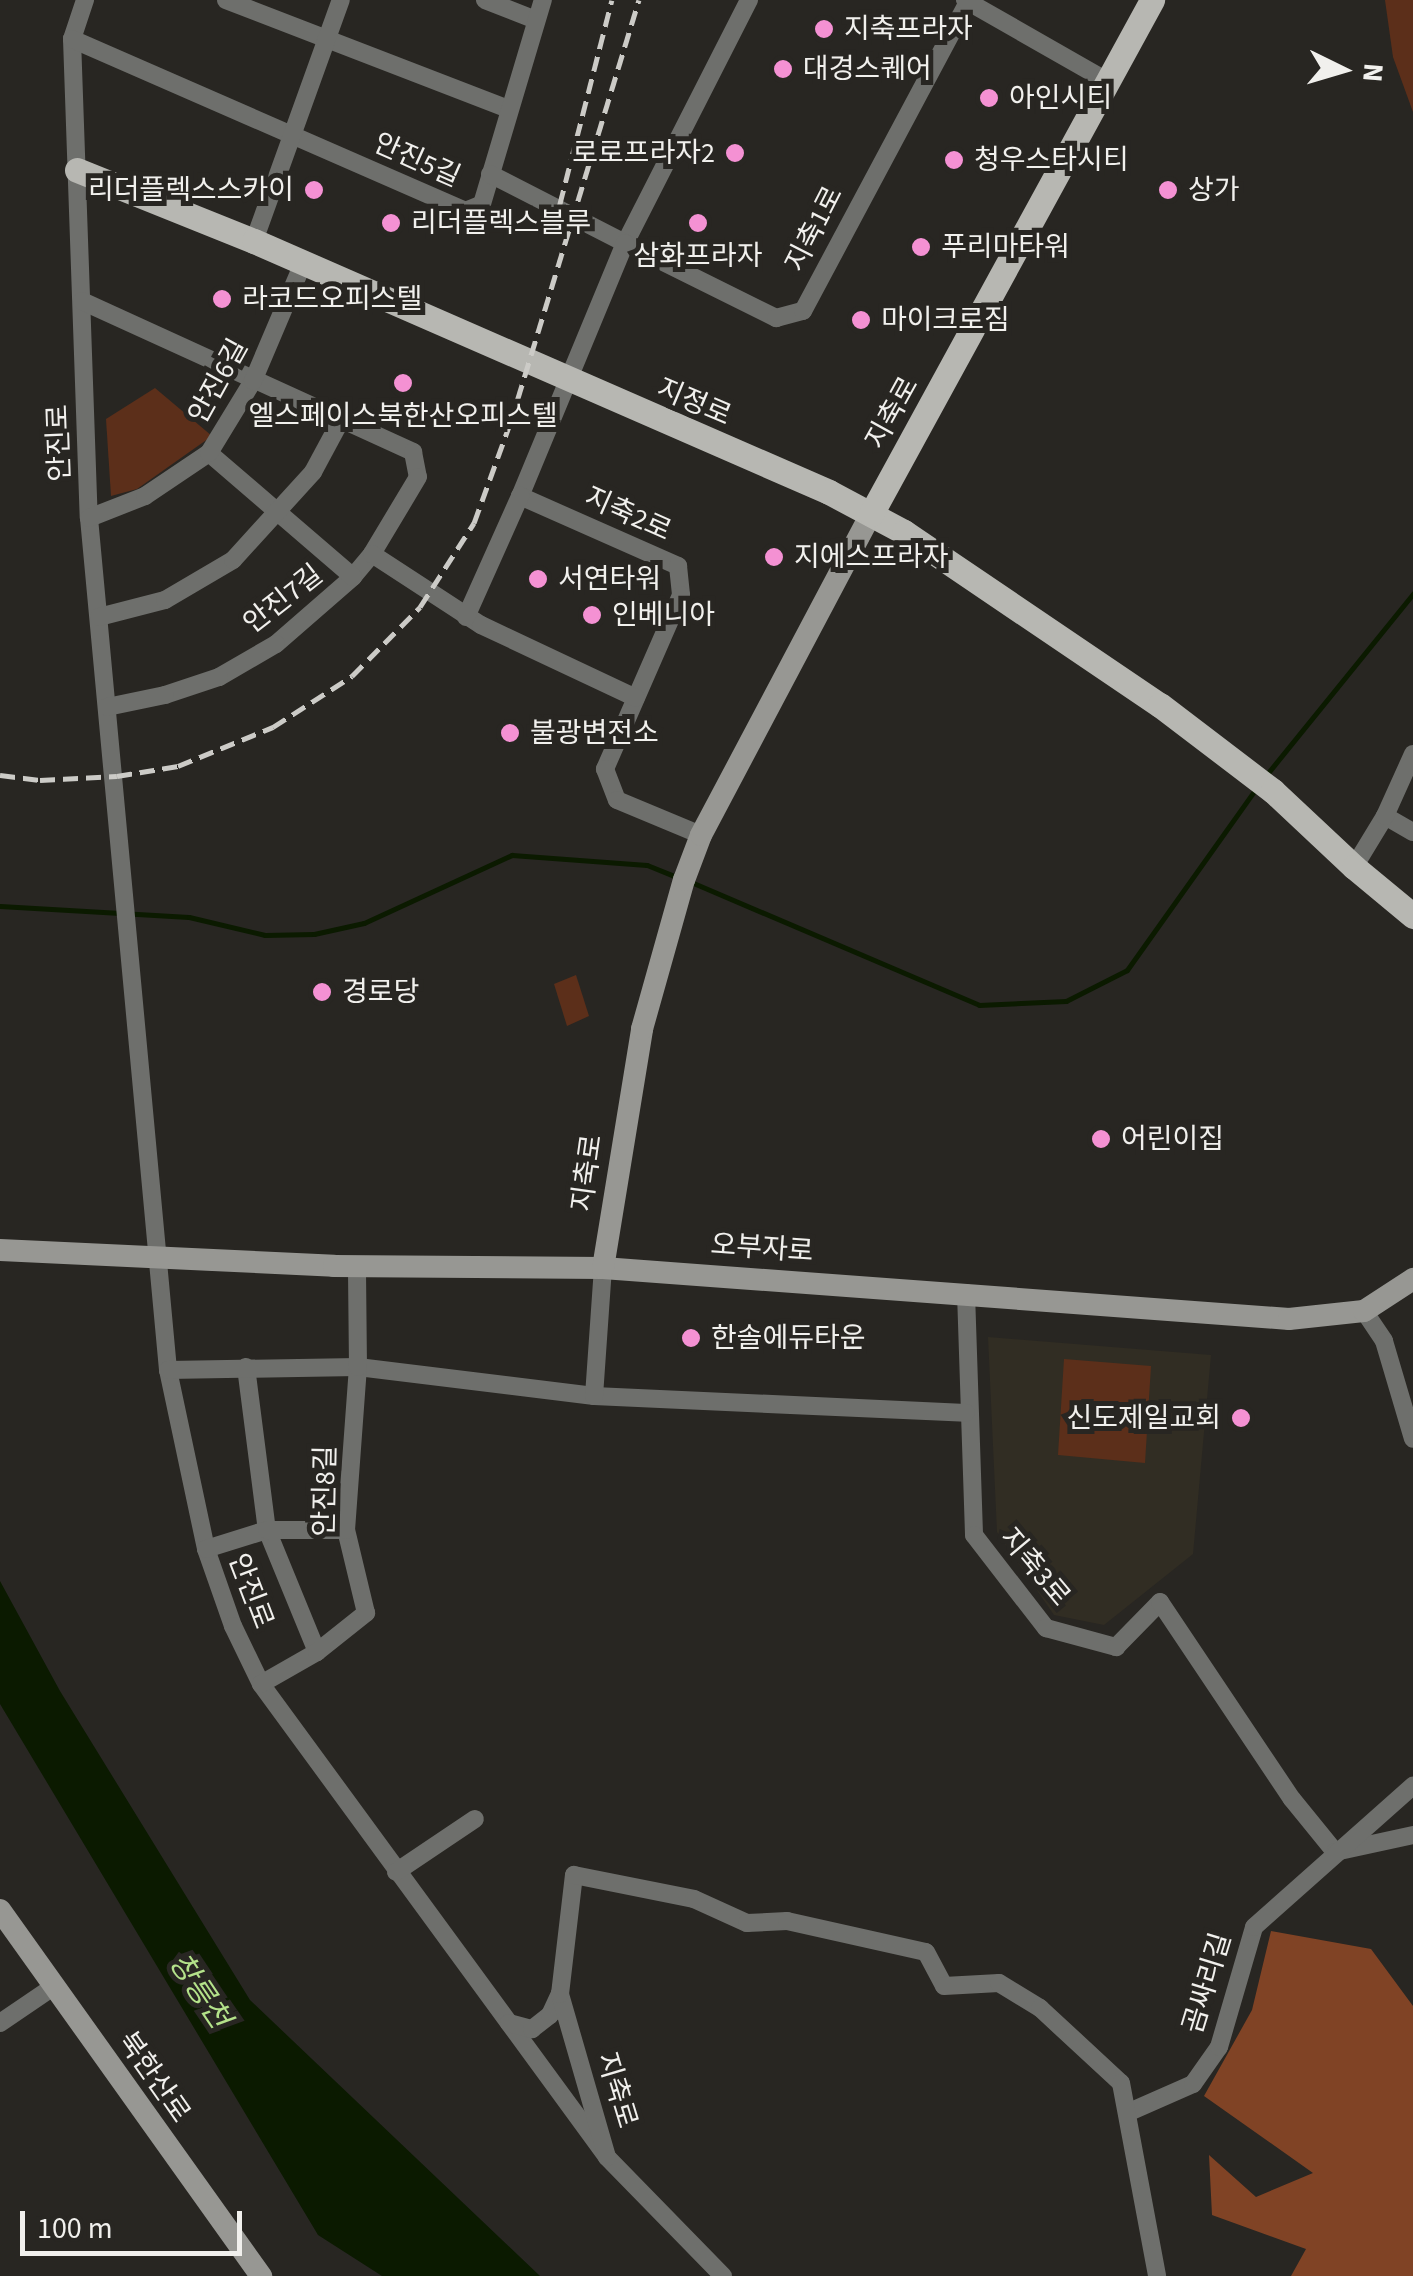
<!DOCTYPE html>
<html>
<head>
<meta charset="utf-8">
<style>
  body { margin:0 }
  #map { position:relative; width:1413px; height:2276px; overflow:hidden; background:#282622; font-family:"Source Sans 3","Noto Sans KR",sans-serif }
  div>[style] { position:absolute }
  .built>* { inset:0; background:#312d23 }
  .green>* { inset:0; background:#5c2f1a }
  .forest>* { inset:0; background:#804325 }
  .water>* { inset:0; background:#0b1a00 }
  .stream>* { height:5px; margin:-2.5px; padding:0 2.5px; transform-origin:2.5px; border-radius:2.5px; background:#0b1a00 }
  .minor>* { height:18px; margin:-9px; padding:0 9px; transform-origin:9px; border-radius:9px; background:#6e6f6c }
  .secondary>* { height:22px; margin:-11px; padding:0 11px; transform-origin:11px; border-radius:11px; background:#979793 }
  .primary>* { height:25px; margin:-12.5px; padding:0 12.5px; transform-origin:12.5px; border-radius:12.5px; background:#b7b7b2 }
  .rail>* { height:5px; margin-top:-2.5px; transform-origin:0; background:repeating-linear-gradient(90deg,#cccbc7 0 15px,transparent 0 23px) }
  .dots>* { width:28px; height:28px; translate:-50% -50%; box-sizing:border-box; border:5px solid #282622; border-radius:50% }
  span { translate:-50% -50%; white-space:nowrap; text-align:center; line-height:1.15; -webkit-text-stroke:10px #282622; paint-order:stroke }
  .poi-label { font-size:28px; color:#f1f0ed }
  .left { translate:0 -50%; text-align:left }
  .right { translate:-100% -50%; text-align:right }
  .street-label { font-size:28px; color:#f1f0ed }
  .water-label { font-size:30px; color:#b4e28a; font-style:italic }
  .north { position:absolute; left:1293px; top:20px; width:100px; height:100px; -webkit-text-stroke:8px #282622; paint-order:stroke; rotate:95deg; font-size:28px; font-weight:700; line-height:40px; text-align:center; color:#f1f0ed }
  .north::after { content:''; display:block; margin:auto; width:35px; height:45px; background:#f1f0ed; clip-path:polygon(50% 0,100% 100%,50% 72%,0 100%) }
  .scale { position:absolute; left:20px; top:2211px; width:222px; height:45px; box-sizing:border-box; border:5px solid #f1f0ed; border-top:0; padding-left:12px; font-size:30px; line-height:35px; white-space:nowrap; color:#f1f0ed; -webkit-text-stroke:8px #282622; paint-order:stroke }
</style>
</head>
<body>
<div id="map">
  <div class="built">
    <i style="clip-path:polygon(988px 1337px,1211px 1355px,1193px 1554px,1104px 1625px,1054px 1615px,997px 1532px)"></i>
  </div>
  <div class="green">
    <i style="clip-path:polygon(1385px 0,1413px 0,1413px 112px,1393px 57px)"></i>
    <i style="clip-path:polygon(155px 388px,212px 436px,137px 489px,111px 496px,106px 419px)"></i>
    <i style="clip-path:polygon(576px 975px,589px 1016px,567px 1026px,554px 984px)"></i>
    <i style="clip-path:polygon(1064px 1359px,1151px 1366px,1145px 1463px,1058px 1455px)"></i>
  </div>
  <div class="forest">
    <i style="clip-path:polygon(1271px 1931px,1371px 1949px,1413px 2006px,1413px 2276px,1291px 2276px,1306px 2249px,1212px 2215px,1209px 2155px,1256px 2197px,1313px 2173px,1204px 2096px,1252px 2010px)"></i>
  </div>
  <div class="water">
    <i style="clip-path:polygon(0 1581px,60px 1691px,250px 2000px,540px 2276px,382px 2276px,318px 2235px,0 1704px)"></i>
  </div>
  <div class="stream">
    <i style="left:1267px;top:774px;width:232px;rotate:-51deg"></i>
    <i style="left:691px;top:882px;width:313px;rotate:23.1deg"></i>
    <i style="left:979px;top:1005px;width:87px;rotate:-2.6deg"></i>
    <i style="left:1066px;top:1001px;width:68px;rotate:-26.9deg"></i>
    <i style="left:1127px;top:970px;width:224px;rotate:-54.6deg"></i>
    <i style="left:0;top:906px;width:189px;rotate:3.3deg"></i>
    <i style="left:189px;top:917px;width:78px;rotate:13.3deg"></i>
    <i style="left:265px;top:935px;width:49px;rotate:-1.2deg"></i>
    <i style="left:314px;top:934px;width:51px;rotate:-12.4deg"></i>
    <i style="left:364px;top:923px;width:163px;rotate:-24.7deg"></i>
    <i style="left:512px;top:855px;width:135px;rotate:4.2deg"></i>
    <i style="left:647px;top:865px;width:31px;rotate:22deg"></i>
  </div>
  <div class="minor">
    <i style="left:85px;top:0;width:41px;rotate:108.4deg"></i>
    <i style="left:72px;top:39px;width:479px;rotate:88deg"></i>
    <i style="left:89px;top:518px;width:856px;rotate:84.7deg"></i>
    <i style="left:168px;top:1370px;width:183px;rotate:78deg"></i>
    <i style="left:206px;top:1549px;width:82px;rotate:70.7deg"></i>
    <i style="left:233px;top:1626px;width:64px;rotate:64.2deg"></i>
    <i style="left:261px;top:1684px;width:586px;rotate:53.81deg"></i>
    <i style="left:226px;top:0;width:303px;rotate:21.1deg"></i>
    <i style="left:485px;top:0;width:55px;rotate:21.4deg"></i>
    <i style="left:749px;top:0;width:273px;rotate:117deg"></i>
    <i style="left:625px;top:243px;width:169px;rotate:26.4deg"></i>
    <i style="left:776px;top:318px;width:28px;rotate:-15deg"></i>
    <i style="left:803px;top:311px;width:353px;rotate:-61.9deg"></i>
    <i style="left:965px;top:0;width:166px;rotate:29.7deg"></i>
    <i style="left:72px;top:39px;width:429px;rotate:23.6deg"></i>
    <i style="left:465px;top:211px;width:18px;rotate:-22deg"></i>
    <i style="left:482px;top:204px;width:213px;rotate:-73.4deg"></i>
    <i style="left:490px;top:174px;width:152px;rotate:27.1deg"></i>
    <i style="left:625px;top:243px;width:274px;rotate:112.5deg"></i>
    <i style="left:520px;top:496px;width:173px;rotate:23.9deg"></i>
    <i style="left:678px;top:566px;width:29px;rotate:84deg"></i>
    <i style="left:681px;top:595px;width:190px;rotate:113.6deg"></i>
    <i style="left:605px;top:769px;width:33px;rotate:69deg"></i>
    <i style="left:617px;top:800px;width:91px;rotate:22.6deg"></i>
    <i style="left:254px;top:241px;width:256px;rotate:-70.2deg"></i>
    <i style="left:82px;top:301px;width:364px;rotate:24.5deg"></i>
    <i style="left:413px;top:452px;width:25px;rotate:79deg"></i>
    <i style="left:418px;top:477px;width:90px;rotate:120.9deg"></i>
    <i style="left:372px;top:554px;width:30px;rotate:130deg"></i>
    <i style="left:353px;top:577px;width:102px;rotate:139deg"></i>
    <i style="left:276px;top:644px;width:66px;rotate:149.9deg"></i>
    <i style="left:219px;top:677px;width:57px;rotate:161.6deg"></i>
    <i style="left:165px;top:695px;width:59px;rotate:168.3deg"></i>
    <i style="left:209px;top:453px;width:190px;rotate:40.7deg"></i>
    <i style="left:89px;top:518px;width:60px;rotate:-21.4deg"></i>
    <i style="left:145px;top:496px;width:77px;rotate:-33.9deg"></i>
    <i style="left:209px;top:453px;width:84px;rotate:-58.6deg"></i>
    <i style="left:253px;top:381px;width:128px;rotate:-67deg"></i>
    <i style="left:372px;top:554px;width:130px;rotate:33.1deg"></i>
    <i style="left:481px;top:625px;width:171px;rotate:25.2deg"></i>
    <i style="left:99px;top:617px;width:68px;rotate:-14.4deg"></i>
    <i style="left:165px;top:600px;width:79px;rotate:-30.5deg"></i>
    <i style="left:233px;top:560px;width:119px;rotate:-47.7deg"></i>
    <i style="left:313px;top:472px;width:59px;rotate:-61.7deg"></i>
    <i style="left:466px;top:617px;width:133px;rotate:-65.9deg"></i>
    <i style="left:1385px;top:816px;width:32px;rotate:30deg"></i>
    <i style="left:1354px;top:867px;width:60px;rotate:-58.7deg"></i>
    <i style="left:1385px;top:816px;width:68px;rotate:-65.7deg"></i>
    <i style="left:966px;top:1293px;width:242px;rotate:88.1deg"></i>
    <i style="left:974px;top:1535px;width:118px;rotate:52.3deg"></i>
    <i style="left:1046px;top:1628px;width:73px;rotate:15.2deg"></i>
    <i style="left:1116px;top:1647px;width:63px;rotate:-45.6deg"></i>
    <i style="left:1160px;top:1602px;width:237px;rotate:56.2deg"></i>
    <i style="left:1292px;top:1799px;width:68px;rotate:50.9deg"></i>
    <i style="left:1335px;top:1852px;width:80px;rotate:-12.3deg"></i>
    <i style="left:1364px;top:1311px;width:36px;rotate:56deg"></i>
    <i style="left:1384px;top:1341px;width:102px;rotate:73.5deg"></i>
    <i style="left:246px;top:1367px;width:164px;rotate:82.7deg"></i>
    <i style="left:267px;top:1530px;width:132px;rotate:67.7deg"></i>
    <i style="left:168px;top:1370px;width:190px;rotate:-0.9deg"></i>
    <i style="left:358px;top:1367px;width:238px;rotate:7deg"></i>
    <i style="left:594px;top:1396px;width:372px;rotate:2.6deg"></i>
    <i style="left:594px;top:1396px;width:128px;rotate:-86deg"></i>
    <i style="left:206px;top:1549px;width:64px;rotate:-17.3deg"></i>
    <i style="left:267px;top:1530px;width:79px"></i>
    <i style="left:261px;top:1684px;width:64px;rotate:-29.7deg"></i>
    <i style="left:317px;top:1652px;width:63px;rotate:-38.5deg"></i>
    <i style="left:366px;top:1613px;width:85px;rotate:-103.5deg"></i>
    <i style="left:346px;top:1530px;width:163px;rotate:-85.8deg"></i>
    <i style="left:358px;top:1367px;width:102px;rotate:-90.6deg"></i>
    <i style="left:396px;top:1872px;width:95px;rotate:-33.9deg"></i>
    <i style="left:0;top:2023px;width:64px;rotate:-34.2deg"></i>
    <i style="left:509px;top:2023px;width:24px;rotate:15deg"></i>
    <i style="left:532px;top:2029px;width:23px;rotate:-38deg"></i>
    <i style="left:550px;top:2015px;width:23px;rotate:-65deg"></i>
    <i style="left:1127px;top:2113px;width:72px;rotate:-23.7deg"></i>
    <i style="left:1193px;top:2084px;width:45px;rotate:-54.9deg"></i>
    <i style="left:1219px;top:2047px;width:125px;rotate:-73.7deg"></i>
    <i style="left:1254px;top:1927px;width:213px;rotate:-41.6deg"></i>
    <i style="left:723px;top:2276px;width:166px;rotate:-134.3deg"></i>
    <i style="left:607px;top:2157px;width:170px;rotate:-106.1deg"></i>
    <i style="left:560px;top:1994px;width:120px;rotate:-83.3deg"></i>
    <i style="left:574px;top:1875px;width:122px;rotate:11.3deg"></i>
    <i style="left:694px;top:1899px;width:58px;rotate:24.4deg"></i>
    <i style="left:747px;top:1923px;width:40px;rotate:-2.9deg"></i>
    <i style="left:787px;top:1921px;width:142px;rotate:12.6deg"></i>
    <i style="left:926px;top:1952px;width:38px;rotate:62deg"></i>
    <i style="left:944px;top:1986px;width:55px;rotate:-3.1deg"></i>
    <i style="left:999px;top:1983px;width:48px;rotate:31.4deg"></i>
    <i style="left:1040px;top:2008px;width:110px;rotate:42.8deg"></i>
    <i style="left:1121px;top:2083px;width:196px;rotate:79.4deg"></i>
  </div>
  <div class="secondary">
    <i style="left:0;top:1250px;width:334px;rotate:2.7deg"></i>
    <i style="left:334px;top:1266px;width:269px;rotate:0.4deg"></i>
    <i style="left:603px;top:1268px;width:688px;rotate:4.25deg"></i>
    <i style="left:1289px;top:1319px;width:75px;rotate:-6.1deg"></i>
    <i style="left:1364px;top:1311px;width:59px;rotate:-33.1deg"></i>
    <i style="left:603px;top:1268px;width:242px;rotate:-80.7deg"></i>
    <i style="left:642px;top:1029px;width:155px;rotate:-74.3deg"></i>
    <i style="left:684px;top:880px;width:48px;rotate:-69.3deg"></i>
    <i style="left:701px;top:835px;width:363px;rotate:-62.1deg"></i>
    <i style="left:0;top:1910px;width:450px;rotate:54.5deg"></i>
  </div>
  <div class="primary">
    <i style="left:77px;top:170px;width:191px;rotate:21.9deg"></i>
    <i style="left:254px;top:241px;width:627px;rotate:23.58deg"></i>
    <i style="left:829px;top:492px;width:85px;rotate:28.1deg"></i>
    <i style="left:904px;top:532px;width:309px;rotate:34.1deg"></i>
    <i style="left:1160px;top:705px;width:142px;rotate:37.3deg"></i>
    <i style="left:1273px;top:791px;width:111px;rotate:43.2deg"></i>
    <i style="left:1354px;top:867px;width:77px;rotate:39.7deg"></i>
    <i style="left:871px;top:514px;width:586px;rotate:-61.33deg"></i>
  </div>
  <div class="rail">
    <i style="left:554px;top:227px;width:234px;rotate:-75.7deg"></i>
    <i style="left:0;top:775px;width:40px;rotate:7.1deg"></i>
    <i style="left:40px;top:780px;width:77px;rotate:-3deg"></i>
    <i style="left:117px;top:776px;width:62px;rotate:-9.3deg"></i>
    <i style="left:178px;top:766px;width:103px;rotate:-22.3deg"></i>
    <i style="left:273px;top:727px;width:94px;rotate:-32.8deg"></i>
    <i style="left:352px;top:676px;width:97px;rotate:-45.4deg"></i>
    <i style="left:420px;top:607px;width:100px;rotate:-57.3deg"></i>
    <i style="left:474px;top:523px;width:109px;rotate:-70.1deg"></i>
    <i style="left:511px;top:421px;width:440px;rotate:-73.1deg"></i>
  </div>
  <div class="dots">
    <i style="left:824px;top:29px;background:#f491d3"></i>
    <i style="left:783px;top:69px;background:#f491d3"></i>
    <i style="left:989px;top:98px;background:#f491d3"></i>
    <i style="left:735px;top:153px;background:#f491d3"></i>
    <i style="left:954px;top:160px;background:#f491d3"></i>
    <i style="left:314px;top:190px;background:#f491d3"></i>
    <i style="left:1168px;top:190px;background:#f491d3"></i>
    <i style="left:391px;top:223px;background:#f491d3"></i>
    <i style="left:698px;top:223px;background:#f491d3"></i>
    <i style="left:921px;top:247px;background:#f491d3"></i>
    <i style="left:222px;top:299px;background:#f491d3"></i>
    <i style="left:861px;top:320px;background:#f491d3"></i>
    <i style="left:403px;top:383px;background:#f491d3"></i>
    <i style="left:774px;top:557px;background:#f491d3"></i>
    <i style="left:538px;top:579px;background:#f491d3"></i>
    <i style="left:592px;top:615px;background:#f491d3"></i>
    <i style="left:510px;top:733px;background:#f491d3"></i>
    <i style="left:322px;top:992px;background:#f491d3"></i>
    <i style="left:1101px;top:1139px;background:#f491d3"></i>
    <i style="left:691px;top:1338px;background:#f491d3"></i>
    <i style="left:1241px;top:1418px;background:#f491d3"></i>
  </div>
  <div class="poi-label">
    <span class="left" style="left:844px;top:29px">지축프라자</span>
    <span class="left" style="left:803px;top:69px">대경스퀘어</span>
    <span class="left" style="left:1009px;top:98px">아인시티</span>
    <span class="right" style="left:715px;top:153px">로로프라자2</span>
    <span class="left" style="left:974px;top:160px">청우스타시티</span>
    <span class="right" style="left:294px;top:190px">리더플렉스스카이</span>
    <span class="left" style="left:1188px;top:190px">상가</span>
    <span class="left" style="left:411px;top:223px">리더플렉스블루</span>
    <span class="left" style="left:941px;top:247px">푸리마타워</span>
    <span style="left:698px;top:256px">삼화프라자</span>
    <span class="left" style="left:242px;top:299px">라코드오피스텔</span>
    <span class="left" style="left:881px;top:320px">마이크로짐</span>
    <span style="left:403px;top:416px">엘스페이스북한산오피스텔</span>
    <span class="left" style="left:794px;top:557px">지에스프라자</span>
    <span class="left" style="left:558px;top:579px">서연타워</span>
    <span class="left" style="left:612px;top:615px">인베니아</span>
    <span class="left" style="left:530px;top:733px">불광변전소</span>
    <span class="left" style="left:342px;top:992px">경로당</span>
    <span class="left" style="left:1121px;top:1139px">어린이집</span>
    <span class="left" style="left:711px;top:1338px">한솔에듀타운</span>
    <span class="right" style="left:1221px;top:1418px">신도제일교회</span>
  </div>
  <div class="street-label">
    <span style="left:417px;top:160px;rotate:24deg">안진5길</span>
    <span style="left:814px;top:229px;rotate:-63deg">지축1로</span>
    <span style="left:218px;top:381px;rotate:-61deg">안진6길</span>
    <span style="left:694px;top:402px;rotate:23deg">지정로</span>
    <span style="left:892px;top:413px;rotate:-61deg">지축로</span>
    <span style="left:59px;top:443px;rotate:-92deg">안진로</span>
    <span style="left:628px;top:514px;rotate:24deg">지축2로</span>
    <span style="left:283px;top:599px;rotate:-38deg">안진7길</span>
    <span style="left:587px;top:1173px;rotate:-82deg">지축로</span>
    <span style="left:762px;top:1248px;rotate:4deg">오부자로</span>
    <span style="left:325px;top:1491px;rotate:-89deg">안진8길</span>
    <span style="left:1035px;top:1567px;rotate:50deg">지축3로</span>
    <span style="left:251px;top:1591px;rotate:69deg">안진로</span>
    <span style="left:1207px;top:1983px;rotate:-73deg">곰싸리길</span>
    <span style="left:154px;top:2077px;rotate:55deg">북한산로</span>
    <span style="left:617px;top:2090px;rotate:73deg">지축로</span>
  </div>
  <div class="water-label">
    <span style="left:199px;top:1991px;rotate:56deg">창릉천</span>
  </div>
  <div class="north">N</div>
  <div class="scale">100 m</div>
</div>
</body>
</html>
